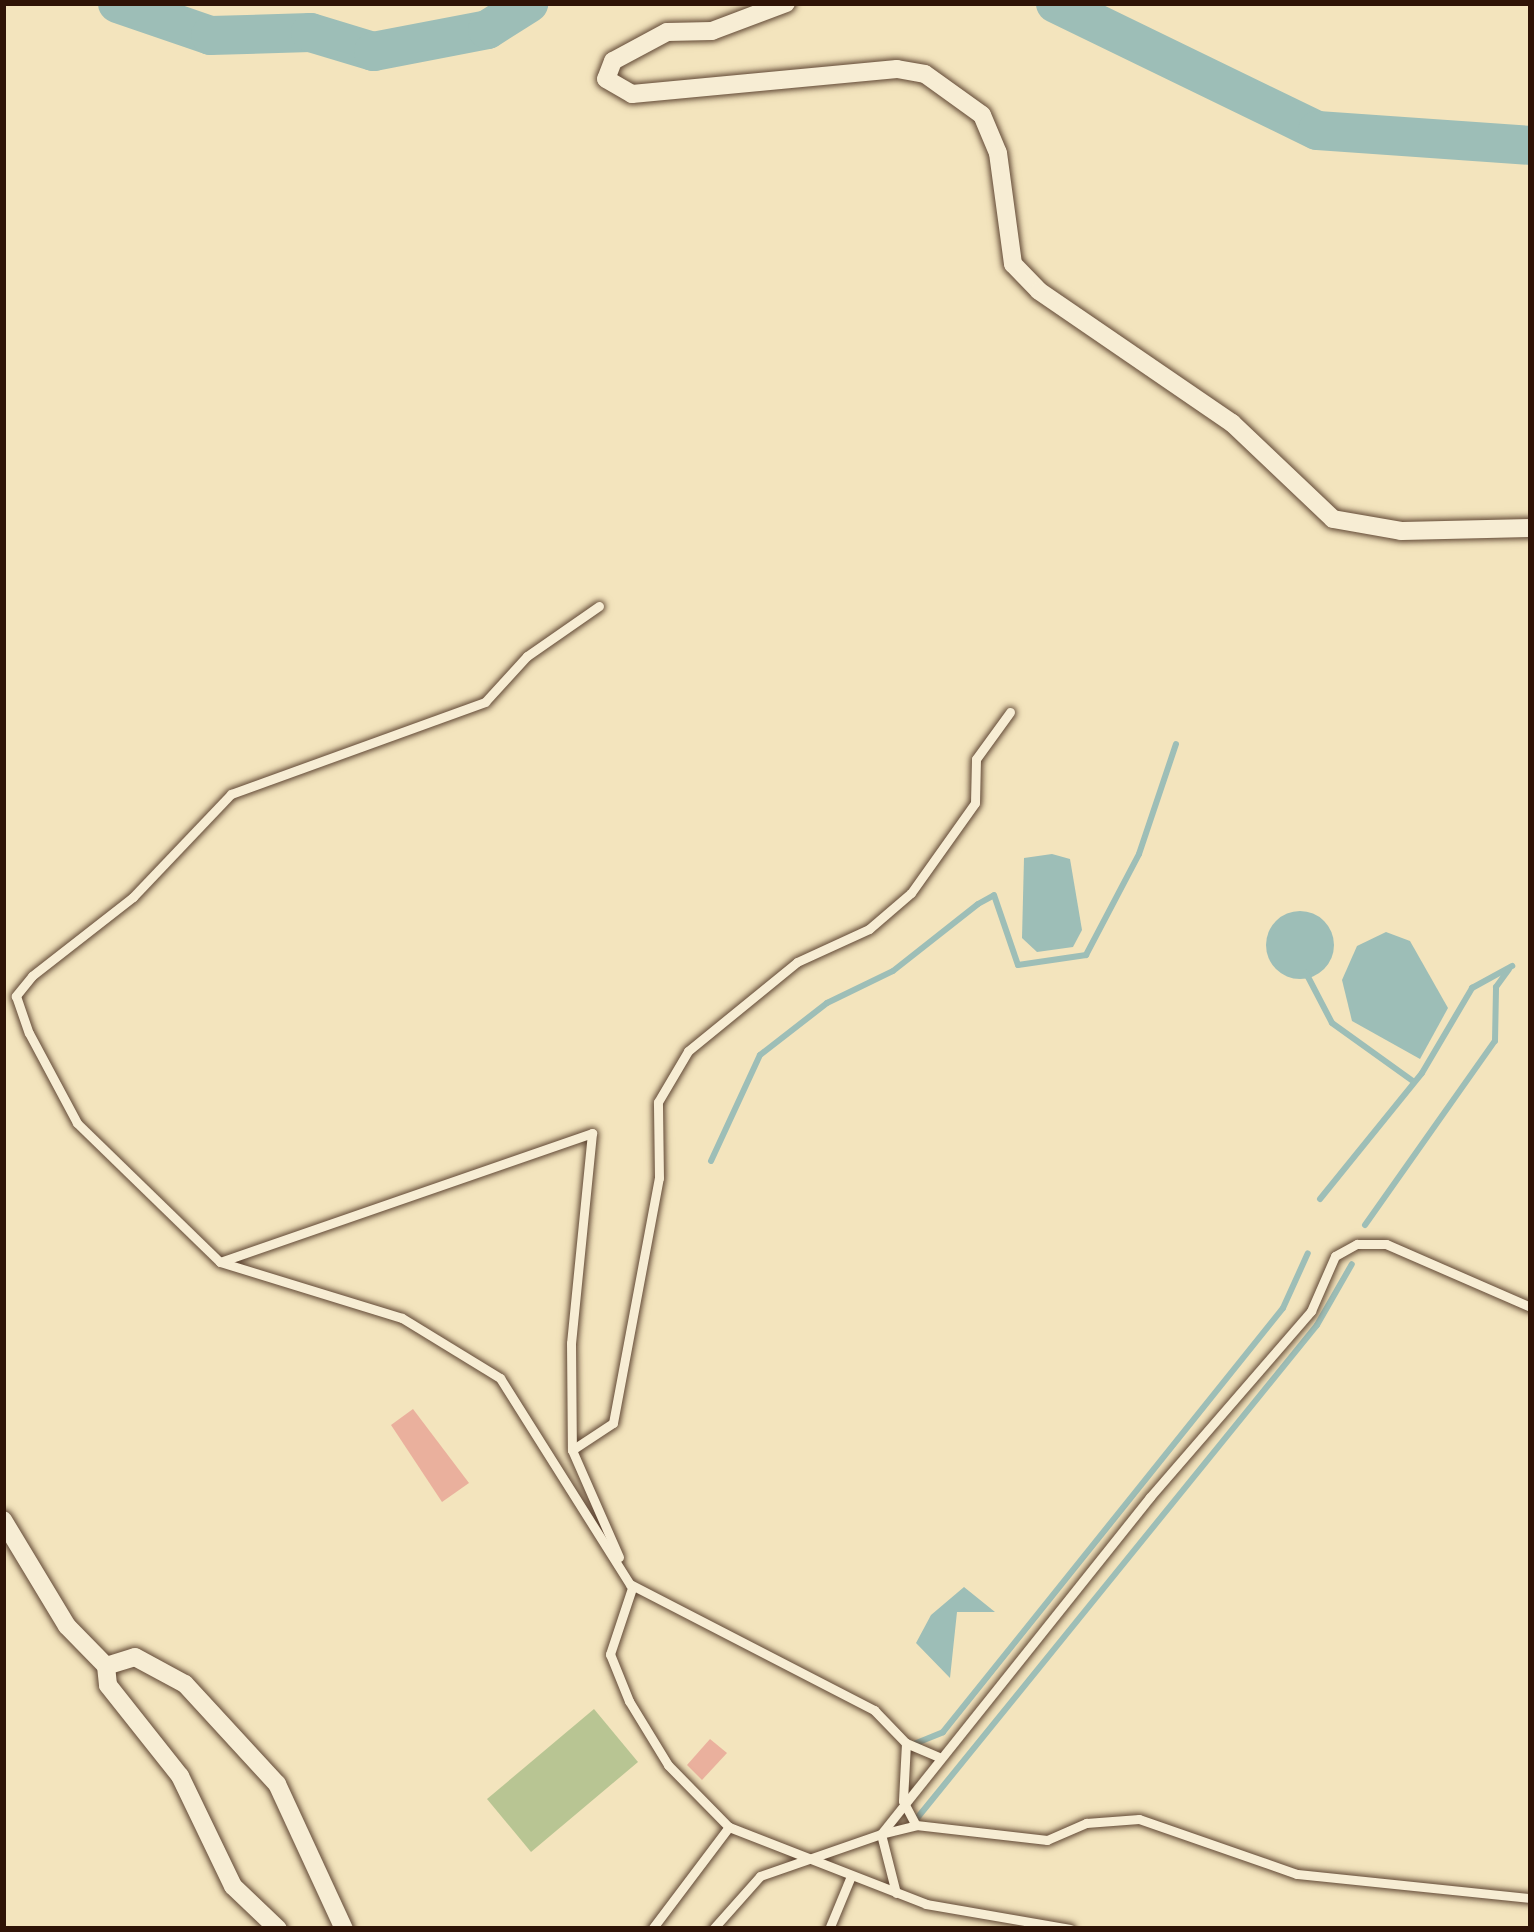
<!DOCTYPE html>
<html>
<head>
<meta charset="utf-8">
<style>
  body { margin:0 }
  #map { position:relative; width:1534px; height:1932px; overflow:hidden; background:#f3e4bd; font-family:"Old Standard TT",serif }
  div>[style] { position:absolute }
  .green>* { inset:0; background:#b8c593 }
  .water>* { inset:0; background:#9dbeb7 }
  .round { border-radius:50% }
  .stream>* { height:6px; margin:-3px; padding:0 3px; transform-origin:3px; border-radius:3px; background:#9dbeb7 }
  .river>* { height:39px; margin:-19.5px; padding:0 19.5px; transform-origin:19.5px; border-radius:19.5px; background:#9dbeb7 }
  .building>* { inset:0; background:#eab09d }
  .roads { filter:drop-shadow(0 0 3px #604734) drop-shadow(0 0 3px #604734) }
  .lane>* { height:9px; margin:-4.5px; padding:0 4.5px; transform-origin:4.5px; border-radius:4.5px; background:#f7edd4 }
  .street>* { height:18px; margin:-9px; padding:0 9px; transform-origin:9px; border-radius:9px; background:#f7edd4 }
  span { translate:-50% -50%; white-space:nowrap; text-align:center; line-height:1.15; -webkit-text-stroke:9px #f7edd4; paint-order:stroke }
  .frame { position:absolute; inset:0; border:6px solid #2f1306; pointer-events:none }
</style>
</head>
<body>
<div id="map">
  <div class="green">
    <i style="clip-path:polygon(594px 1709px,638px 1762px,531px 1852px,487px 1799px)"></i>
  </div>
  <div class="water">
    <i style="clip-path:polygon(1052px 854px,1070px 859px,1082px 930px,1073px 947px,1037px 952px,1022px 938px,1024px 858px)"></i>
    <i class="round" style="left:1266px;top:911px;width:68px;height:68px"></i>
    <i style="clip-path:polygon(1386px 932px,1410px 941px,1448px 1008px,1420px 1059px,1352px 1021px,1342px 980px,1357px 946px)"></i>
    <i style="clip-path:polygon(964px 1587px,995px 1612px,957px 1612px,950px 1678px,916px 1643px,931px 1615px)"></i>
  </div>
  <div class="stream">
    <i style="left:1306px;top:973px;width:56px;rotate:62.5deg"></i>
    <i style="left:1332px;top:1023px;width:101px;rotate:35.7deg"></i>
    <i style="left:711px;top:1161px;width:117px;rotate:-65.2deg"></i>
    <i style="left:760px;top:1055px;width:85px;rotate:-37.8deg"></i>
    <i style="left:827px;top:1003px;width:73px;rotate:-25.9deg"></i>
    <i style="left:893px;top:971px;width:108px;rotate:-38.2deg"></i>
    <i style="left:978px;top:904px;width:18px;rotate:-29deg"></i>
    <i style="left:994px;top:895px;width:74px;rotate:71.1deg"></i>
    <i style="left:1018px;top:965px;width:69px;rotate:-8.4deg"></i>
    <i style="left:1086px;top:955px;width:114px;rotate:-62.3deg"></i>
    <i style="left:1139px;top:854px;width:116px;rotate:-71.4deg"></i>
    <i style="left:1320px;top:1199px;width:162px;rotate:-51deg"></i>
    <i style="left:1422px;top:1073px;width:99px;rotate:-59.5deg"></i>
    <i style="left:1472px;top:988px;width:46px;rotate:-28.8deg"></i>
    <i style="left:1365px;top:1225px;width:225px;rotate:-54.8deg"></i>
    <i style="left:1495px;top:1041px;width:54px;rotate:-88.9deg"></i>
    <i style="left:1496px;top:987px;width:22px;rotate:-54deg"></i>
    <i style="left:914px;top:1744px;width:31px;rotate:-22deg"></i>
    <i style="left:943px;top:1732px;width:543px;rotate:-51.27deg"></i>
    <i style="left:1283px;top:1308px;width:60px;rotate:-65.6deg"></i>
    <i style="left:918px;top:1817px;width:633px;rotate:-50.96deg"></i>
    <i style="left:1317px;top:1325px;width:70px;rotate:-60.2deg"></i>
  </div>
  <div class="river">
    <i style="left:117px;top:3px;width:98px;rotate:19deg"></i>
    <i style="left:210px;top:35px;width:100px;rotate:-1.7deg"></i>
    <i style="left:310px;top:32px;width:66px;rotate:16.8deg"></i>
    <i style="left:373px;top:51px;width:116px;rotate:-10.9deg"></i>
    <i style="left:487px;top:29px;width:49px;rotate:-32.4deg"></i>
    <i style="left:1055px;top:3px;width:291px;rotate:25.9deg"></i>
    <i style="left:1317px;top:130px;width:215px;rotate:4deg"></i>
  </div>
  <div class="building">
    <i style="clip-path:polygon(413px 1409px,469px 1483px,442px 1502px,391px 1425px)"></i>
    <i style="clip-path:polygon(710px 1739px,727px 1753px,702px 1780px,687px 1765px)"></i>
  </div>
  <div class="roads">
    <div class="lane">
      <i style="left:599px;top:606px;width:88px;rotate:145.2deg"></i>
      <i style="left:527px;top:656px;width:62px;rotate:132.4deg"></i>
      <i style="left:485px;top:702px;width:270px;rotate:160.1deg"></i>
      <i style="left:231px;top:794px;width:142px;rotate:133.6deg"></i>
      <i style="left:133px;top:897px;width:128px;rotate:142deg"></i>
      <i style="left:32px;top:976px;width:26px;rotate:129deg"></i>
      <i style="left:16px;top:996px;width:39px;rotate:71deg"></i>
      <i style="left:29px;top:1033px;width:102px;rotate:61.9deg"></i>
      <i style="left:77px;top:1123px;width:199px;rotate:44.2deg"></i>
      <i style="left:220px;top:1262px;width:190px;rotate:17.1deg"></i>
      <i style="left:402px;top:1318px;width:115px;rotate:31.5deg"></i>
      <i style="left:500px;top:1378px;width:248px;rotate:57.8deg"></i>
      <i style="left:632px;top:1588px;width:70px;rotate:108.4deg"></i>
      <i style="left:610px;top:1654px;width:51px;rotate:68deg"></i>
      <i style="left:629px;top:1701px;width:75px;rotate:58.6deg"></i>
      <i style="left:668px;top:1765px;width:87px;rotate:45.5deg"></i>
      <i style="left:729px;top:1827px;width:212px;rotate:21.3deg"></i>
      <i style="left:926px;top:1904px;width:146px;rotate:9.8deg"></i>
      <i style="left:220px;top:1262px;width:394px;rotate:-19.1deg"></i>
      <i style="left:592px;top:1133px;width:211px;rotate:95.7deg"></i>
      <i style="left:571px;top:1343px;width:107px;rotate:89.5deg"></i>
      <i style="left:572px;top:1450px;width:117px;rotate:66.3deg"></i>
      <i style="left:572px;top:1450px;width:49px;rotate:-33.4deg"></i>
      <i style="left:613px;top:1423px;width:249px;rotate:-79.4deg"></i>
      <i style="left:659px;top:1178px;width:76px;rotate:-90.8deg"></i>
      <i style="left:658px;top:1102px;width:59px;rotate:-59.5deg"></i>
      <i style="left:688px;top:1051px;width:141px;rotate:-39.2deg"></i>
      <i style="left:797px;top:962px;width:79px;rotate:-24.6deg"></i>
      <i style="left:869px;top:929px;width:55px;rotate:-40.6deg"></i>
      <i style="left:911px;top:893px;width:110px;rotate:-54.6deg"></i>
      <i style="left:975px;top:803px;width:44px;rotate:-88.7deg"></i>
      <i style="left:976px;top:759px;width:58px;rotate:-54.1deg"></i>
      <i style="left:630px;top:1584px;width:275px;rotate:27.3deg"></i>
      <i style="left:874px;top:1710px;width:46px;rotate:45.9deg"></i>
      <i style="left:906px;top:1743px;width:36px;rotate:23deg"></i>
      <i style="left:906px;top:1743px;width:58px;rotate:93deg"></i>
      <i style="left:903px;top:1801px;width:27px;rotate:62deg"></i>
      <i style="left:896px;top:1893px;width:61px;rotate:-104.3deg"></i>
      <i style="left:881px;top:1834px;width:36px;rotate:-14deg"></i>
      <i style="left:916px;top:1825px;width:132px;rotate:6.5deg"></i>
      <i style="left:1047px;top:1840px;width:43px;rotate:-23.6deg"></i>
      <i style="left:1086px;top:1823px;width:53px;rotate:-4.3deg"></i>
      <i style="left:1139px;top:1819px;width:167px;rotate:19.2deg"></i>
      <i style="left:1297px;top:1874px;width:235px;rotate:5.9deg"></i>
      <i style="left:652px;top:1929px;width:128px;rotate:-53deg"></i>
      <i style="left:713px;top:1929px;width:71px;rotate:-48.4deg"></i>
      <i style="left:760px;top:1876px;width:128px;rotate:-19.1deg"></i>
      <i style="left:881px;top:1834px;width:431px;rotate:-51.4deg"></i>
      <i style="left:1150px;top:1497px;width:246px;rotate:-49.1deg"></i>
      <i style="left:1311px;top:1311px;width:60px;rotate:-66.4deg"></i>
      <i style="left:1335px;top:1256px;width:25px;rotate:-29deg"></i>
      <i style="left:1357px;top:1244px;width:29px"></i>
      <i style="left:1386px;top:1244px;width:158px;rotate:23.5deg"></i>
      <i style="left:829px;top:1929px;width:57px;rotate:-67.5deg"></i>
    </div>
    <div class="street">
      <i style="left:786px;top:3px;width:79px;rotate:159.3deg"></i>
      <i style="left:712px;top:31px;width:45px;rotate:178.7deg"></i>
      <i style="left:667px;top:32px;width:61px;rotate:151.8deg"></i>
      <i style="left:613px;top:61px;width:19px;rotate:111deg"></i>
      <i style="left:606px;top:79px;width:30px;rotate:30deg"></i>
      <i style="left:632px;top:94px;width:266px;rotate:-5.4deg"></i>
      <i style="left:897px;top:69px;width:28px;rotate:10deg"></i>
      <i style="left:925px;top:74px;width:70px;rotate:35.7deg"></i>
      <i style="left:982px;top:115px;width:41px;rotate:67.2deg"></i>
      <i style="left:998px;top:153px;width:112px;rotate:82.3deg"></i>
      <i style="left:1013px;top:264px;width:37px;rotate:46deg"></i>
      <i style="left:1039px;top:291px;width:234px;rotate:34.4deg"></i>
      <i style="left:1232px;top:423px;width:139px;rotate:43.5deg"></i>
      <i style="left:1333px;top:519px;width:69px;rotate:10deg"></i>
      <i style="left:1401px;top:531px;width:130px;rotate:-1.3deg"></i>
      <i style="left:3px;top:1520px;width:124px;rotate:58.9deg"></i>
      <i style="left:67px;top:1626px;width:56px;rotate:45.7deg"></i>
      <i style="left:278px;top:1929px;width:62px;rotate:-136.3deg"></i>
      <i style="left:233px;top:1886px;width:122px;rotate:-115.7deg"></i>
      <i style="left:180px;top:1776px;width:116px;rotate:-128.4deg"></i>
      <i style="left:108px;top:1685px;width:19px;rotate:-96deg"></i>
      <i style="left:106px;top:1666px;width:30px;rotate:-17deg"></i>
      <i style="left:135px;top:1657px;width:57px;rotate:28.4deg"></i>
      <i style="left:185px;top:1684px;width:136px;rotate:47.4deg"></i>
      <i style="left:277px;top:1784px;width:160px;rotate:65.2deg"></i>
    </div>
  </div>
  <div class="frame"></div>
</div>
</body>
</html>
